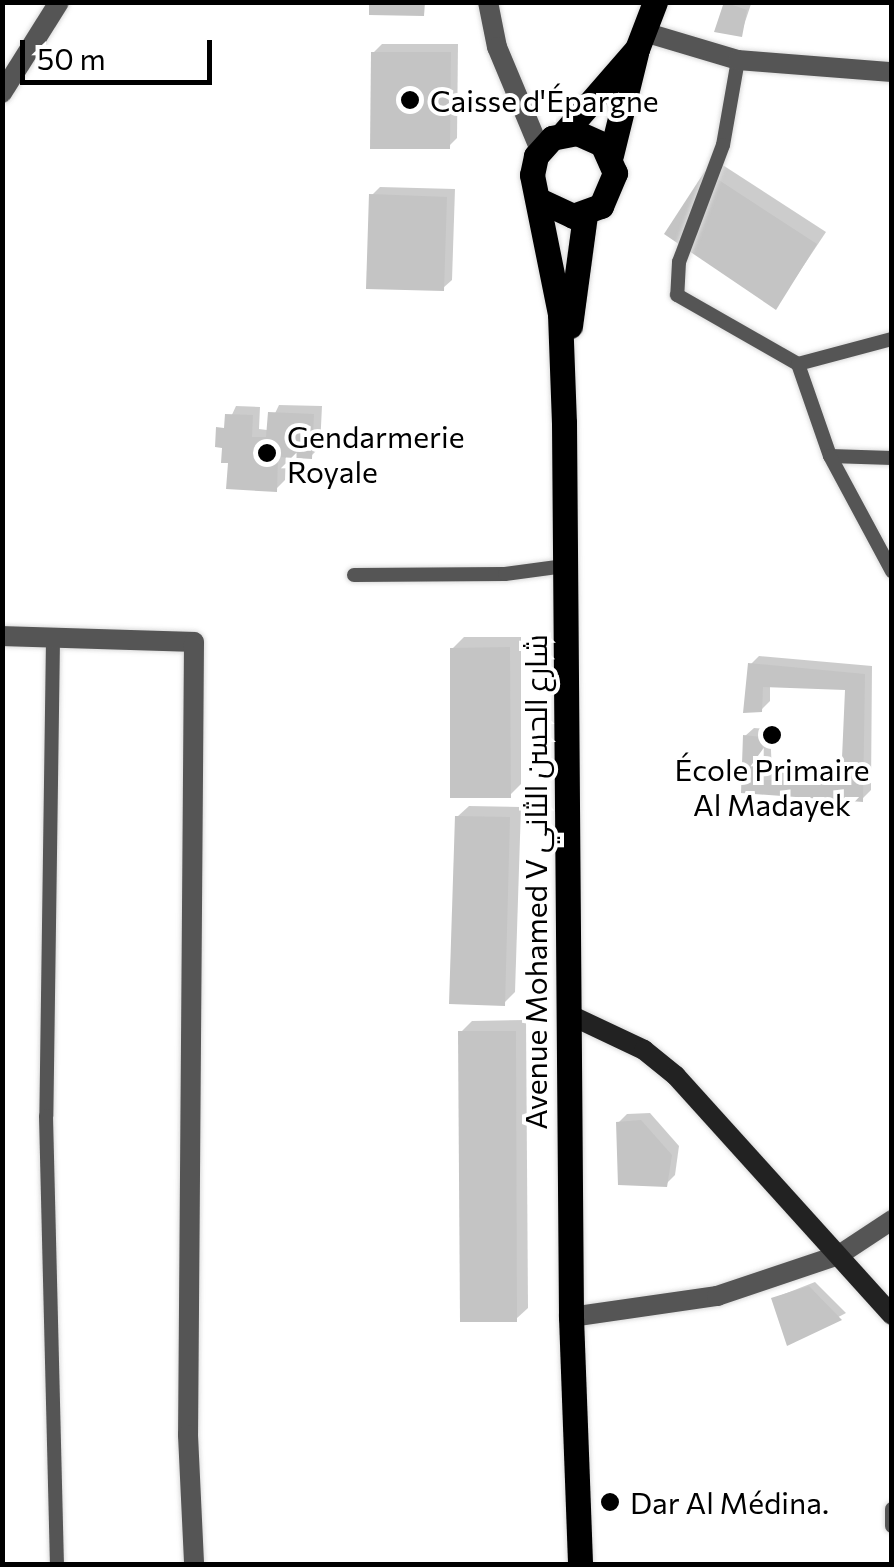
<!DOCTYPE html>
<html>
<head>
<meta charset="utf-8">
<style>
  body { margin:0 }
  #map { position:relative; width:894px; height:1567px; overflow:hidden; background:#fff; font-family:Commissioner,Cairo,sans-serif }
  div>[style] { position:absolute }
  .shadow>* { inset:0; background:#0003 }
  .building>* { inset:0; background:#c4c4c4 }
  .roads { filter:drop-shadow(0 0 2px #dbdbdb) drop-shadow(0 0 2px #dbdbdb) }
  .lane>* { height:14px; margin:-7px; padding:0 7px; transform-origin:7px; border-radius:7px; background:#555 }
  .street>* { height:20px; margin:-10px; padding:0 10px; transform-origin:10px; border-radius:10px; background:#555 }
  .secondary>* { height:20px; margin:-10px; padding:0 10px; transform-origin:10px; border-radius:10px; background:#222 }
  .primary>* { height:25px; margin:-12.5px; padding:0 12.5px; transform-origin:12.5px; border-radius:12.5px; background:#000 }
  .dots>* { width:28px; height:28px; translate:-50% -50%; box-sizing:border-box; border:5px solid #fff; border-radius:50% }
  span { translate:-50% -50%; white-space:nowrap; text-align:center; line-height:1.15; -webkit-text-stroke:8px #fff; paint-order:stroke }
  .poi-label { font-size:30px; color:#000 }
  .left { translate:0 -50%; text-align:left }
  .street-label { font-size:30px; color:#000 }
  .frame { position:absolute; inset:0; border:5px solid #000; pointer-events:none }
  .scale { position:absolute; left:20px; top:40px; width:192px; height:45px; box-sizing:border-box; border:5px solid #000; border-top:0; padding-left:12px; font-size:30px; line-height:35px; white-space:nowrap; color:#000; -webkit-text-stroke:8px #fff; paint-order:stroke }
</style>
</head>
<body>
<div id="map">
  <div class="shadow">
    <i style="clip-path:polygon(726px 3px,751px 4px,741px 34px)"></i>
    <i style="clip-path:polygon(382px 44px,458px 44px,457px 138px,448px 147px,373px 53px)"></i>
    <i style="clip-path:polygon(718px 162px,826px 232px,776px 307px,667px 234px)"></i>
    <i style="clip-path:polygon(380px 187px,455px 189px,452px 280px,443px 288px,372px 195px)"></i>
    <i style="clip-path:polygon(279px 405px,322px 406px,320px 447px,311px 456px,286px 455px,285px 480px,276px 489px,230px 461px,225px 445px,218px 445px,236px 406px,260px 407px,259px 429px,267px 430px)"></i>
    <i style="clip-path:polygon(464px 637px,521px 637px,521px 784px,510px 795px,452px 649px)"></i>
    <i style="clip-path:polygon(759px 656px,872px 666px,871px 790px,862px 799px,744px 791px,745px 736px,754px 728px,770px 729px,772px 772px,844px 774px,847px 688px,770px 685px,770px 701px,761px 710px,751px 664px)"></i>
    <i style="clip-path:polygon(469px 806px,521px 807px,515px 992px,504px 1003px,457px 817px)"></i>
    <i style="clip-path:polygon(526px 1020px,528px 1308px,516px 1319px,461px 1032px,472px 1021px)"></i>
    <i style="clip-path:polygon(650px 1113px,679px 1146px,675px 1175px,666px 1184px,618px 1123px,627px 1114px)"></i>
    <i style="clip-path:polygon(815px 1282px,846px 1313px,789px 1343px,774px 1298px)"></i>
  </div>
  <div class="building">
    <i style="clip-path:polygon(369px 2px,425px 2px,424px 16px,369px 15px)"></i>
    <i style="clip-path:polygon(724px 2px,747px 10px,742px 37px,714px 32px)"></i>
    <i style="clip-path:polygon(371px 52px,451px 52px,450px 149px,370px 149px)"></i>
    <i style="clip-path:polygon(705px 171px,817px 244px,776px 310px,664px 234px)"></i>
    <i style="clip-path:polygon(369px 194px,447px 197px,444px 291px,366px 289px)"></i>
    <i style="clip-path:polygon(268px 412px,314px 414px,312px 459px,278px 457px,277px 492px,226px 489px,228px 463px,221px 463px,222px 448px,215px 447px,216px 427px,224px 428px,225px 414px,253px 415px,252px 437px,266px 437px)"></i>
    <i style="clip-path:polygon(510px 647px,511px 798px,450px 798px,450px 648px)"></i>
    <i style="clip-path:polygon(748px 663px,865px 674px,863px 802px,741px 793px,743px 735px,762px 737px,764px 780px,841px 781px,845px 690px,763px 687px,762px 712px,743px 713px)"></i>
    <i style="clip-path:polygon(455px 816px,510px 817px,505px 1006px,449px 1004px)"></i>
    <i style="clip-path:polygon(458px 1031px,516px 1031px,517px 1322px,460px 1322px)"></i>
    <i style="clip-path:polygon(641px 1120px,672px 1155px,667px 1187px,618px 1185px,616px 1122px)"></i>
    <i style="clip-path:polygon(809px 1286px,842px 1320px,787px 1346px,771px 1298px)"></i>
  </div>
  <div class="roads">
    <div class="lane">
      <i style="left:738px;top:60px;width:86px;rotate:100deg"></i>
      <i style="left:723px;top:145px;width:125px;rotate:110.6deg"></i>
      <i style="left:679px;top:262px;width:33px;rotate:93deg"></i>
      <i style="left:677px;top:295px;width:139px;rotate:29.7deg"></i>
      <i style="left:798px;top:364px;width:97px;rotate:70.8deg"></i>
      <i style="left:830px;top:456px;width:62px;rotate:1.8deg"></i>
      <i style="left:798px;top:364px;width:97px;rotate:-14.9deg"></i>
      <i style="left:830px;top:456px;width:131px;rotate:61.7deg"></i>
      <i style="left:354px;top:575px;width:151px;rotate:-0.4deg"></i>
      <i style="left:505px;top:574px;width:60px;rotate:-7.7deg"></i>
      <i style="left:53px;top:639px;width:477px;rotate:90.8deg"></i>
      <i style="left:46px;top:1116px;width:448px;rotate:88.6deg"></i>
      <i style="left:892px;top:1509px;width:17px;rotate:90deg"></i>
    </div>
    <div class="street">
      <i style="left:488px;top:2px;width:46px;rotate:78.7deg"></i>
      <i style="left:497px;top:47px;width:112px;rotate:67.3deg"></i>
      <i style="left:644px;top:32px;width:98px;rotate:16.6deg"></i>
      <i style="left:738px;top:60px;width:154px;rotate:4.5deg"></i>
      <i style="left:2px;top:93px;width:107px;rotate:-57.9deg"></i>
      <i style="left:2px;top:636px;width:192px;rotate:1.8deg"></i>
      <i style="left:194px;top:642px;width:793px;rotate:90.43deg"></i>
      <i style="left:188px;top:1435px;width:129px;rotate:87.3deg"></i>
      <i style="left:571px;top:1317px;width:148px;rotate:-8.2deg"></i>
      <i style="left:717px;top:1296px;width:129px;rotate:-18.6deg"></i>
      <i style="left:839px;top:1255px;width:64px;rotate:-33.4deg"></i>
    </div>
    <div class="secondary">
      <i style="left:568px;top:1014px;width:84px;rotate:25.3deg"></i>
      <i style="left:644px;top:1050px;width:41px;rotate:39.1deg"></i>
      <i style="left:676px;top:1076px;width:322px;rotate:47.9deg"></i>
    </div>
    <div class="primary">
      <i style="left:563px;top:134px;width:113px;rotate:-49deg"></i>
      <i style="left:637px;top:49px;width:50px;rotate:-69deg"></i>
      <i style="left:611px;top:155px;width:105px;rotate:-76.2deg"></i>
      <i style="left:541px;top:201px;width:35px;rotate:25deg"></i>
      <i style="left:573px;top:216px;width:30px;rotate:-20deg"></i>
      <i style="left:601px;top:206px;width:36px;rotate:-67deg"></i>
      <i style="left:615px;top:173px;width:32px;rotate:-114deg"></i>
      <i style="left:602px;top:144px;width:27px;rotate:-156deg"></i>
      <i style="left:577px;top:133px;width:25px;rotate:169deg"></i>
      <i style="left:552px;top:138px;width:24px;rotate:132deg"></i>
      <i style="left:536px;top:156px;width:19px;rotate:102deg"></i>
      <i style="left:532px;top:175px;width:142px;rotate:78.6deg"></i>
      <i style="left:560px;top:314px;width:109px;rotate:87.9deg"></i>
      <i style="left:564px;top:423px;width:894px;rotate:89.55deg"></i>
      <i style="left:571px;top:1317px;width:247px;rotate:87.9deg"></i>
      <i style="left:570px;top:326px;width:112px;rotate:-82.3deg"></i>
    </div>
  </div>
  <div class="dots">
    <i style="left:410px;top:100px;background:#000"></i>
    <i style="left:267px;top:453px;background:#000"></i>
    <i style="left:772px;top:735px;background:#000"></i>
    <i style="left:610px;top:1502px;background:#000"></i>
  </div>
  <div class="poi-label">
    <span class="left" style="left:430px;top:100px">Caisse d'Épargne</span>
    <span class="left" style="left:287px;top:453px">Gendarmerie<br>Royale</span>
    <span style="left:772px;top:786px">École Primaire<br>Al Madayek</span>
    <span class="left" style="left:630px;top:1502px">Dar Al Médina.</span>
  </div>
  <div class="street-label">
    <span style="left:535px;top:882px;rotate:-90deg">Avenue Mohamed V شارع الحسن الثاني</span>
  </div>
  <div class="frame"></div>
  <div class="scale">50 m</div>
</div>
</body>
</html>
